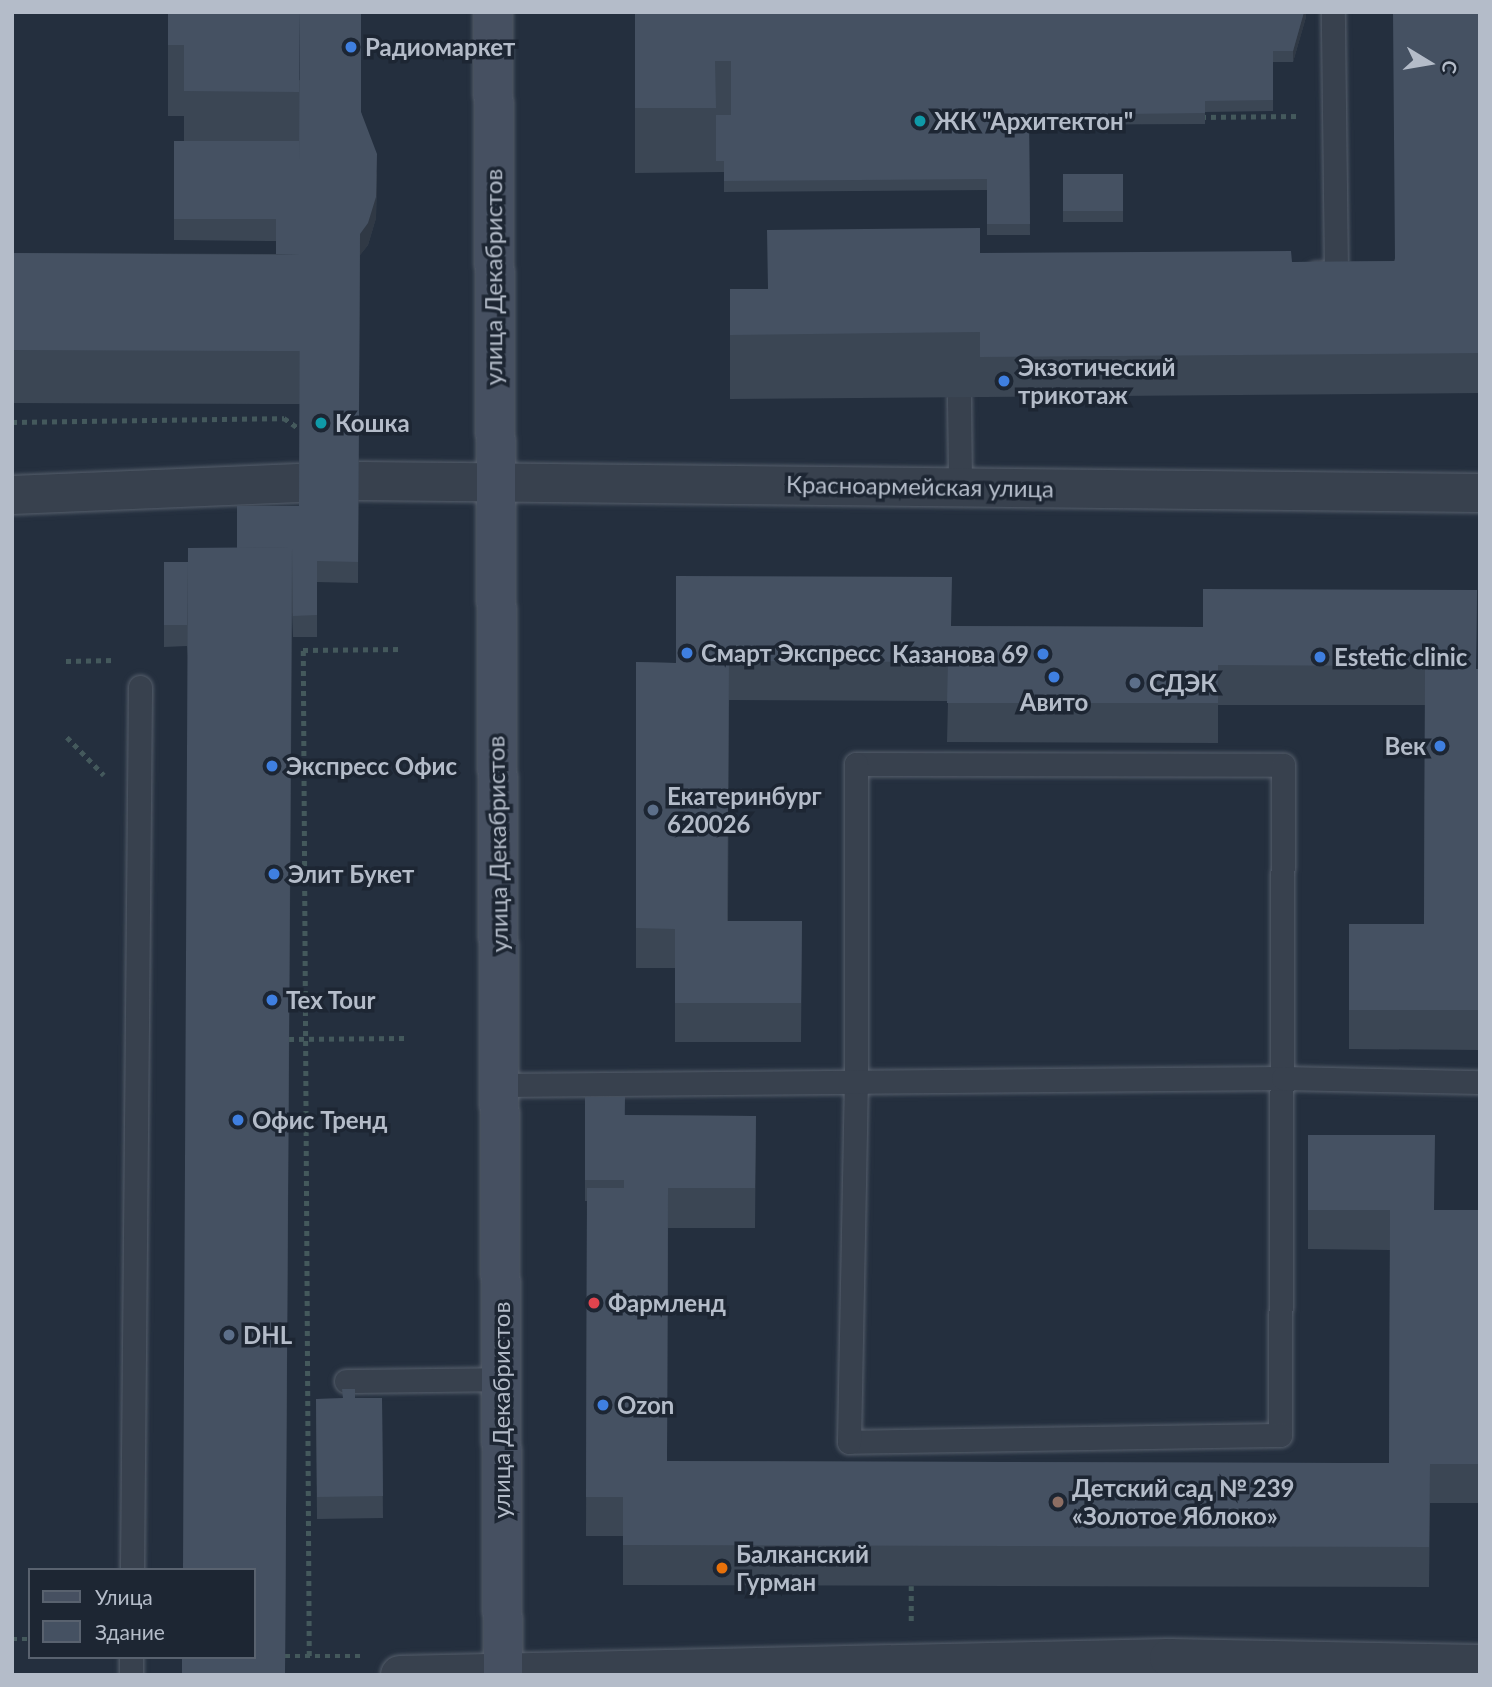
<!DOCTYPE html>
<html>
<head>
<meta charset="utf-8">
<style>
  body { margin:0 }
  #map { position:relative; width:1492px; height:1687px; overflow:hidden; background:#242f3e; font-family:Lato,sans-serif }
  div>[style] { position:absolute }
  .path>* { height:4.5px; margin-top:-2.25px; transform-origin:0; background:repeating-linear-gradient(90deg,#44595c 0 5px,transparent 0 10px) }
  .roads { filter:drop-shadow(0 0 2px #565f6c) drop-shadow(0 0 2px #565f6c) }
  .lane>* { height:23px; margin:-11.5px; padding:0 11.5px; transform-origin:11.5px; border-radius:11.5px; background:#38414e }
  .street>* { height:38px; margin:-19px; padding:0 19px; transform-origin:19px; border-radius:19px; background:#38414e }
  .secondary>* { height:38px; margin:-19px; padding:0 19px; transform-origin:19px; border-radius:19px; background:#465061 }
  .wall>* { inset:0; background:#3b4654 }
  .shaded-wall>* { inset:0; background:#303945 }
  .building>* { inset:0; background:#455162 }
  .dots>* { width:19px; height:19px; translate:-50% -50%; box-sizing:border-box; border:4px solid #1d2633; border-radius:50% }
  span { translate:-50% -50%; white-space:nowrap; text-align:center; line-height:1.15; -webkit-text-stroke:7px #1d2633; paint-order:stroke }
  .poi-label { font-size:24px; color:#b4bcc9; font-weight:700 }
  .left { translate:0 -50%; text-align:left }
  .right { translate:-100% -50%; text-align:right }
  .street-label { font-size:24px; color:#b4bcc9 }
  .frame { position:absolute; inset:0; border:14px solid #b4bcc9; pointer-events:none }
  .legend { position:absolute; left:28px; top:1568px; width:228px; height:91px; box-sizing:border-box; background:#1d2633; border:2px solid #59626f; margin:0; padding:9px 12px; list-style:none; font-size:21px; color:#b4bcc9 }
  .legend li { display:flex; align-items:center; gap:14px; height:35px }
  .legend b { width:35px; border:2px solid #59626f }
  .north { position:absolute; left:1394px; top:28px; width:70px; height:70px; -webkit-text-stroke:5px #1d2633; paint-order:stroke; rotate:101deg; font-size:19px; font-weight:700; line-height:28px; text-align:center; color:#b4bcc9 }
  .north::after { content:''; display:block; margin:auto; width:24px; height:32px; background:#b4bcc9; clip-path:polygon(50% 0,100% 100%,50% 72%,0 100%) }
</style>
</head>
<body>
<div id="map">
  <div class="path">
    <i style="left:1201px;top:117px;width:100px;rotate:-0.6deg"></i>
    <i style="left:12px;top:422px;width:272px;rotate:-0.8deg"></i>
    <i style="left:284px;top:418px;width:19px;rotate:35deg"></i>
    <i style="left:66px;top:661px;width:49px;rotate:-1.2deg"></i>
    <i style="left:67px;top:737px;width:53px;rotate:45.8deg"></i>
    <i style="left:289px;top:1039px;width:116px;rotate:-0.5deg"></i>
    <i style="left:911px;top:1621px;width:35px;rotate:-90deg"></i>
    <i style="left:12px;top:1639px;width:18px"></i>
    <i style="left:285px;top:1656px;width:78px"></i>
    <i style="left:309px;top:1656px;width:1006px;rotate:-90.34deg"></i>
    <i style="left:303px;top:650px;width:99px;rotate:-0.6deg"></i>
  </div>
  <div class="roads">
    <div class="lane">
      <i style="left:1316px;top:273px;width:20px"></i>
      <i style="left:1336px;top:273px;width:261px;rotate:-90.7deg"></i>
      <i style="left:959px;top:398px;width:88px;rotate:89.3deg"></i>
      <i style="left:856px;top:764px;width:427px;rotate:0.1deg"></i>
      <i style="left:1283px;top:765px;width:670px;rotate:90.26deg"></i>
      <i style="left:1280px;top:1435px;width:431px;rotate:179.1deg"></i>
      <i style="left:849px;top:1442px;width:360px;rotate:-88.9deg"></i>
      <i style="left:856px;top:1082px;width:318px;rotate:-90deg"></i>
      <i style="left:500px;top:1085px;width:783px;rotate:-0.51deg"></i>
      <i style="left:1283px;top:1078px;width:197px;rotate:1.2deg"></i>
      <i style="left:346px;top:1381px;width:155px;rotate:-0.7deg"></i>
      <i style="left:132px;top:1570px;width:883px;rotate:-89.48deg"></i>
      <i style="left:131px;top:1675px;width:18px;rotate:-90deg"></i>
    </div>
    <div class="street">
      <i style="left:359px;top:481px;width:1121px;rotate:0.61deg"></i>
      <i style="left:12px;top:495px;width:287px;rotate:-2.4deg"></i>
      <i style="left:400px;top:1675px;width:769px;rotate:-1.27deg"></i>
      <i style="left:1169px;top:1658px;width:311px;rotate:1.1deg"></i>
    </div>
    <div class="secondary">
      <i style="left:493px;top:12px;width:1663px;rotate:89.66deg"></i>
    </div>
  </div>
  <div class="wall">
    <i style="clip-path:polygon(168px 12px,361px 112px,377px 175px,376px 218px,368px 245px,360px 255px,358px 583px,317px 582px,317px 637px,293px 637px,292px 612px,285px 1675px,187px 646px,164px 647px,164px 562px,188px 562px,237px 548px,299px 506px,300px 404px,12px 403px,12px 253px,276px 254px,276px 241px,174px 240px,174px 141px,184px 141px,184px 116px,168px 116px)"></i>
    <i style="clip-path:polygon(635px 12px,1306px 12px,1306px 17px,1293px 62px,1273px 62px,1273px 111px,1205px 112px,1205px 124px,1029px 125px,1030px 235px,987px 235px,987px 190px,724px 192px,724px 172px,635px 173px)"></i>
    <i style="clip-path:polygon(1480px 12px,1480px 393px,730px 399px,730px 289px,767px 289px,980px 253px,1292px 262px,1394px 261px)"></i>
    <i style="clip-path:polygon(1063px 174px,1123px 174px,1123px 222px,1063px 222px)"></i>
    <i style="clip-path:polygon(1477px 590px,1476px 669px,1480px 669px,1480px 1050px,1349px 1049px,1349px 924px,1424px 924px,1425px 705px,1218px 705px,1218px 743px,947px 742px,948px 701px,729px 700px,728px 921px,802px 921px,801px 1042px,675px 1042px,675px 968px,636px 968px,636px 662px,676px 663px,952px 626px,1203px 627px)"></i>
    <i style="clip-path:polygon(585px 1097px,625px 1115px,756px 1116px,755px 1228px,668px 1228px,667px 1461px,1389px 1463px,1390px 1250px,1308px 1249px,1308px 1135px,1434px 1210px,1480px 1210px,1480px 1503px,1430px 1503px,1429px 1587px,623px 1585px,623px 1536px,586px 1536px,587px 1201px,585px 1201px)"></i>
    <i style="clip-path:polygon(382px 1398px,383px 1518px,317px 1519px,316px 1399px)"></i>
  </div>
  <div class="shaded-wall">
    <i style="clip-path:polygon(1304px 12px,1306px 12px,1306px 17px,1293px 62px,1293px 51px)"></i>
    <i style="clip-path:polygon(377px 154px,376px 218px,368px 245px,360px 255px,358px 583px,360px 234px)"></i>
  </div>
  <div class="building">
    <i style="clip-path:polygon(168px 12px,300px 12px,299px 92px,184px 91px,184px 45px,168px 45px)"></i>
    <i style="clip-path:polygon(300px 12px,361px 12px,361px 112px,377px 154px,376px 197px,368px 223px,360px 234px,358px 562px,317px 561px,317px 615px,293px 616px,292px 547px,237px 548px,237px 506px,299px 506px,300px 255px,276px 254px,276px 219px,174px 219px,174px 141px,299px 141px,299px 163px)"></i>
    <i style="clip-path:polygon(635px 12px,731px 12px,731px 61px,715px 61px,716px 108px,635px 108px)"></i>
    <i style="clip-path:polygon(731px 12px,1304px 12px,1293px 51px,1273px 51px,1273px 100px,1205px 101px,1205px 113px,1029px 115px,1030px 224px,987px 224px,987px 179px,724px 181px,724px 161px,716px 161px,716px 115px,731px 115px)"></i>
    <i style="clip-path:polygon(1393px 12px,1480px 12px,1480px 353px,980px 357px,980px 253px,1291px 251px,1292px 262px,1395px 261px)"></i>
    <i style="clip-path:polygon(1063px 174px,1123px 174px,1123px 211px,1063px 211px)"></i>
    <i style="clip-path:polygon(980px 228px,980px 332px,730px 335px,730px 289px,768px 289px,767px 230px)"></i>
    <i style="clip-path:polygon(12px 253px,300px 255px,300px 351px,12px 350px)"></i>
    <i style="clip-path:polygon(292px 547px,285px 1675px,182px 1675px,182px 1657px,254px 1657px,254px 1570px,183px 1570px,188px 548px)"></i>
    <i style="clip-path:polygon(164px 562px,188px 562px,187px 625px,164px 625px)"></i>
    <i style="clip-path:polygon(676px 576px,952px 577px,951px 626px,1203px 627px,1203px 589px,1477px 590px,1476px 669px,1480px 669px,1480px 1010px,1349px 1010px,1349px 924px,1424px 924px,1425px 666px,1218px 665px,1218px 703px,947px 703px,948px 662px,729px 661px,727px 921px,802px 921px,801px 1003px,675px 1003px,675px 929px,636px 928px,636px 662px,676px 663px)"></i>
    <i style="clip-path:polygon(585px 1097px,625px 1097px,624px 1180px,585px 1180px)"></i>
    <i style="clip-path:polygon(624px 1115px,756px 1116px,755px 1188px,668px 1188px,667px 1461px,1389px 1463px,1390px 1210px,1308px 1210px,1308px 1135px,1435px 1135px,1434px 1210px,1480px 1210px,1480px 1464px,1430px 1464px,1429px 1547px,623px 1545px,623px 1497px,586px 1497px,587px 1188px,624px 1188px)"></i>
    <i style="clip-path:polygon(342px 1389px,355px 1389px,355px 1398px,382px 1398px,383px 1496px,317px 1497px,316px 1399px,343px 1398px)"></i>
  </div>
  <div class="dots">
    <i style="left:351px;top:47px;background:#3f7fe0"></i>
    <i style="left:920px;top:121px;background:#0f9aa8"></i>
    <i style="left:1004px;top:381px;background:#3f7fe0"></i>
    <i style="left:321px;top:423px;background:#0f9aa8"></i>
    <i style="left:687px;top:653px;background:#3f7fe0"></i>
    <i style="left:1043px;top:654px;background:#3f7fe0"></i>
    <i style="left:1320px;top:657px;background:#3f7fe0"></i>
    <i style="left:1054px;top:677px;background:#3f7fe0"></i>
    <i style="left:1135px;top:683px;background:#5c6f8a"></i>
    <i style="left:1440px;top:746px;background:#3f7fe0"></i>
    <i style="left:272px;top:766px;background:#3f7fe0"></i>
    <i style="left:653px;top:810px;background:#5c6f8a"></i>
    <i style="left:274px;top:874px;background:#3f7fe0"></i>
    <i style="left:272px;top:1000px;background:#3f7fe0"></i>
    <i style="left:238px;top:1120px;background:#3f7fe0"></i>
    <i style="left:594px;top:1303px;background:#e0444e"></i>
    <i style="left:229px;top:1335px;background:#5c6f8a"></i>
    <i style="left:603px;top:1405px;background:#3f7fe0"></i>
    <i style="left:1058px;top:1502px;background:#8d6e63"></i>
    <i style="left:722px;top:1568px;background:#e8710a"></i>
  </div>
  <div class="poi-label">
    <span class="left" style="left:365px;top:47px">Радиомаркет</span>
    <span class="left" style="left:934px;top:121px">ЖК "Архитектон"</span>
    <span class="left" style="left:1018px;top:381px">Экзотический<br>трикотаж</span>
    <span class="left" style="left:335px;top:423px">Кошка</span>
    <span class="left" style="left:701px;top:653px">Смарт Экспресс</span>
    <span class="right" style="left:1029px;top:654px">Казанова 69</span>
    <span class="left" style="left:1334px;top:657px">Estetic clinic</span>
    <span class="left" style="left:1149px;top:683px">СДЭК</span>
    <span style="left:1054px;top:702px">Авито</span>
    <span class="right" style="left:1426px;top:746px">Век</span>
    <span class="left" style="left:286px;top:766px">Экспресс Офис</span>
    <span class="left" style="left:667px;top:810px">Екатеринбург<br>620026</span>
    <span class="left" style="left:288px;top:874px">Элит Букет</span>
    <span class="left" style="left:286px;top:1000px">Tex Tour</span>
    <span class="left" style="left:252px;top:1120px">Офис Тренд</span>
    <span class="left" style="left:608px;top:1303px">Фармленд</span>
    <span class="left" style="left:243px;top:1335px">DHL</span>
    <span class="left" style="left:617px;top:1405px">Ozon</span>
    <span class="left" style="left:1072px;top:1502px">Детский сад № 239<br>«Золотое Яблоко»</span>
    <span class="left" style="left:736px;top:1568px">Балканский<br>Гурман</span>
  </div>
  <div class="street-label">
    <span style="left:493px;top:277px;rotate:-90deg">улица Декабристов</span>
    <span style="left:920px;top:486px;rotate:1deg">Красноармейская улица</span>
    <span style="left:497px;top:844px;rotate:-91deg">улица Декабристов</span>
    <span style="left:501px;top:1410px;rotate:-90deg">улица Декабристов</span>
  </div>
  <div class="frame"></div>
  <ul class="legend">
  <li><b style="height:9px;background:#465061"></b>Улица</li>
  <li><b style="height:19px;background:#455162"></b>Здание</li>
  </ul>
  <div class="north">С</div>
</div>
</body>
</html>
